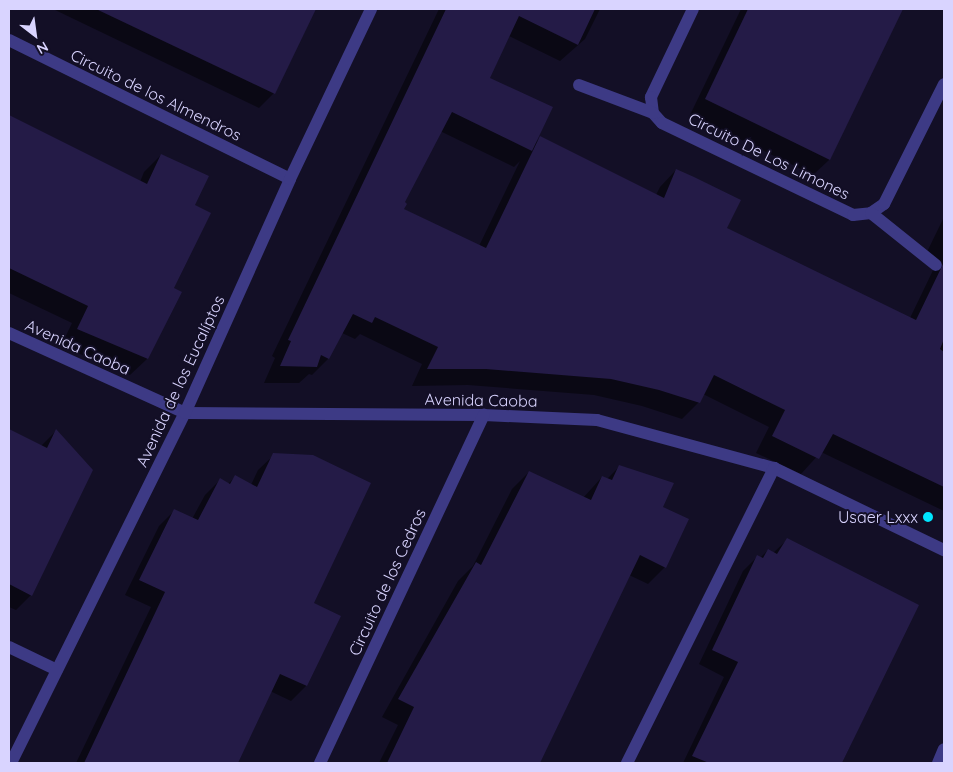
<!DOCTYPE html>
<html>
<head>
<meta charset="utf-8">
<style>
  body { margin:0 }
  #map { position:relative; width:953px; height:772px; overflow:hidden; background:#130f26; font-family:Quicksand,sans-serif }
  div>[style] { position:absolute }
  .shadow>* { inset:0; background:#0007 }
  .building>* { inset:0; background:#241b47 }
  .street>* { height:12px; margin:-6px; padding:0 6px; transform-origin:6px; border-radius:6px; background:#3d3a85 }
  .dots>* { width:14px; height:14px; translate:-50% -50%; box-sizing:border-box; border:2px solid #130f26; border-radius:50% }
  span { translate:-50% -50%; white-space:nowrap; text-align:center; line-height:1.15; -webkit-text-stroke:4px #130f26; paint-order:stroke }
  .street-label { font-size:16px; color:#d9d4ff }
  .poi-label { font-size:16px; color:#d9d4ff }
  .right { translate:-100% -50%; text-align:right }
  .frame { position:absolute; inset:0; border:10px solid #d9d4ff; pointer-events:none }
  .north { position:absolute; left:10px; top:10px; width:50px; height:50px; -webkit-text-stroke:4px #130f26; paint-order:stroke; rotate:150deg; font-size:14px; font-weight:700; line-height:20px; text-align:center; color:#d9d4ff }
  .north::after { content:''; display:block; margin:auto; width:18px; height:22px; background:#d9d4ff; clip-path:polygon(50% 0,100% 100%,50% 72%,0 100%) }
</style>
</head>
<body>
<div id="map">
  <div class="shadow">
    <i style="clip-path:polygon(53px 9px,315px 9px,274px 93px,259px 108px)"></i>
    <i style="clip-path:polygon(evenodd,439px 9px,600px 9px,585px 39px,560px 61px,509px 36px,489px 79px,535px 143px,540px 138px,656px 195px,660px 187px,676px 170px,725px 229px,910px 318px,937px 262px,925px 256px,944px 217px,944px 511px,821px 452px,801px 474px,756px 453px,769px 427px,703px 394px,699px 402px,682px 419px,642px 406px,594px 395px,468px 385px,412px 386px,422px 364px,360px 334px,355px 339px,342px 333px,328px 359px,312px 375px,309px 374px,299px 383px,264px 383px,275px 358px,272px 356px,439px 9px,440px 131px,514px 167px,520px 161px,479px 246px,403px 209px,403px 203px,440px 131px)"></i>
    <i style="clip-path:polygon(741px 9px,902px 9px,829px 160px,813px 175px,690px 115px)"></i>
    <i style="clip-path:polygon(9px 117px,140px 182px,144px 172px,161px 155px,193px 205px,172px 289px,180px 293px,147px 359px,130px 375px,61px 346px,72px 323px,9px 293px)"></i>
    <i style="clip-path:polygon(9px 431px,41px 446px,56px 431px,31px 595px,16px 610px,9px 607px)"></i>
    <i style="clip-path:polygon(274px 455px,312px 604px,339px 616px,306px 686px,291px 701px,270px 691px,236px 763px,76px 763px,151px 607px,125px 595px,159px 526px,174px 511px,192px 519px,205px 495px,220px 480px,228px 484px,235px 477px,251px 485px,258px 470px)"></i>
    <i style="clip-path:polygon(619px 467px,661px 508px,665px 567px,648px 584px,629px 575px,538px 763px,379px 763px,398px 725px,382px 717px,458px 581px,473px 566px,512px 489px,529px 472px,583px 498px,602px 477px,607px 479px)"></i>
    <i style="clip-path:polygon(787px 540px,917px 605px,842px 763px,683px 763px,724px 677px,699px 664px,743px 571px,757px 557px,760px 558px,768px 550px,773px 553px)"></i>
  </div>
  <div class="building">
    <i style="clip-path:polygon(96px 9px,316px 9px,275px 94px)"></i>
    <i style="clip-path:polygon(446px 9px,595px 9px,578px 45px,519px 16px,490px 78px,553px 107px,532px 151px,452px 112px,405px 202px,407px 204px,404px 209px,486px 248px,540px 136px,664px 198px,676px 169px,694px 177px,741px 200px,727px 228px,916px 320px,944px 262px,944px 339px,940px 349px,944px 352px,944px 487px,833px 434px,819px 459px,772px 436px,785px 410px,714px 375px,700px 403px,659px 390px,611px 379px,486px 369px,427px 369px,438px 347px,375px 317px,372px 323px,353px 314px,329px 359px,321px 355px,317px 367px,280px 366px,291px 341px,288px 340px)"></i>
    <i style="clip-path:polygon(748px 9px,903px 9px,830px 160px,705px 99px)"></i>
    <i style="clip-path:polygon(9px 115px,147px 184px,161px 154px,209px 176px,195px 205px,211px 213px,174px 288px,182px 292px,148px 359px,77px 329px,88px 306px,9px 268px)"></i>
    <i style="clip-path:polygon(9px 429px,47px 448px,56px 429px,93px 470px,32px 596px,9px 584px)"></i>
    <i style="clip-path:polygon(273px 453px,313px 455px,371px 483px,314px 603px,341px 616px,307px 686px,280px 674px,238px 763px,84px 763px,165px 592px,139px 580px,174px 509px,198px 520px,220px 478px,230px 484px,235px 475px,257px 487px)"></i>
    <i style="clip-path:polygon(619px 465px,674px 483px,663px 507px,689px 519px,666px 568px,640px 555px,540px 763px,387px 763px,414px 707px,398px 699px,476px 562px,481px 565px,529px 471px,591px 500px,602px 476px,612px 480px)"></i>
    <i style="clip-path:polygon(787px 538px,919px 605px,842px 763px,709px 763px,692px 756px,738px 662px,712px 650px,757px 555px,763px 558px,768px 549px,777px 554px)"></i>
  </div>
  <div class="street">
    <i style="left:693px;top:9px;width:98px;rotate:115.5deg"></i>
    <i style="left:651px;top:97px;width:16px;rotate:83deg"></i>
    <i style="left:653px;top:113px;width:13px;rotate:48deg"></i>
    <i style="left:662px;top:123px;width:212px;rotate:25.7deg"></i>
    <i style="left:853px;top:215px;width:18px;rotate:-6deg"></i>
    <i style="left:871px;top:213px;width:16px;rotate:-35deg"></i>
    <i style="left:884px;top:204px;width:134px;rotate:-63.4deg"></i>
    <i style="left:9px;top:40px;width:313px;rotate:26.3deg"></i>
    <i style="left:579px;top:85px;width:79px;rotate:20.7deg"></i>
    <i style="left:871px;top:213px;width:83px;rotate:38.7deg"></i>
    <i style="left:9px;top:333px;width:193px;rotate:24.4deg"></i>
    <i style="left:185px;top:413px;width:299px;rotate:0.4deg"></i>
    <i style="left:484px;top:415px;width:113px;rotate:2.5deg"></i>
    <i style="left:597px;top:420px;width:183px;rotate:15.2deg"></i>
    <i style="left:774px;top:468px;width:189px;rotate:25.8deg"></i>
    <i style="left:9px;top:647px;width:53px;rotate:25.6deg"></i>
    <i style="left:11px;top:763px;width:391px;rotate:-63.6deg"></i>
    <i style="left:185px;top:413px;width:256px;rotate:-65.8deg"></i>
    <i style="left:290px;top:179px;width:188px;rotate:-64.5deg"></i>
    <i style="left:320px;top:763px;width:385px;rotate:-64.8deg"></i>
    <i style="left:627px;top:763px;width:330px;rotate:-63.5deg"></i>
    <i style="left:938px;top:763px;width:15px;rotate:-67deg"></i>
  </div>
  <div class="dots">
    <i style="left:928px;top:517px;background:#00e5ff"></i>
  </div>
  <div class="street-label">
    <span style="left:156px;top:95px;rotate:26deg">Circuito de los Almendros</span>
    <span style="left:769px;top:156px;rotate:26deg">Circuito De Los Limones</span>
    <span style="left:78px;top:347px;rotate:24deg">Avenida Caoba</span>
    <span style="left:180px;top:381px;rotate:-65deg">Avenida de los Eucalíptos</span>
    <span style="left:481px;top:400px;rotate:1deg">Avenida Caoba</span>
    <span style="left:387px;top:582px;rotate:-65deg">Circuito de los Cedros</span>
  </div>
  <div class="poi-label">
    <span class="right" style="left:918px;top:517px">Usaer Lxxx</span>
  </div>
  <div class="frame"></div>
  <div class="north">N</div>
</div>
</body>
</html>
